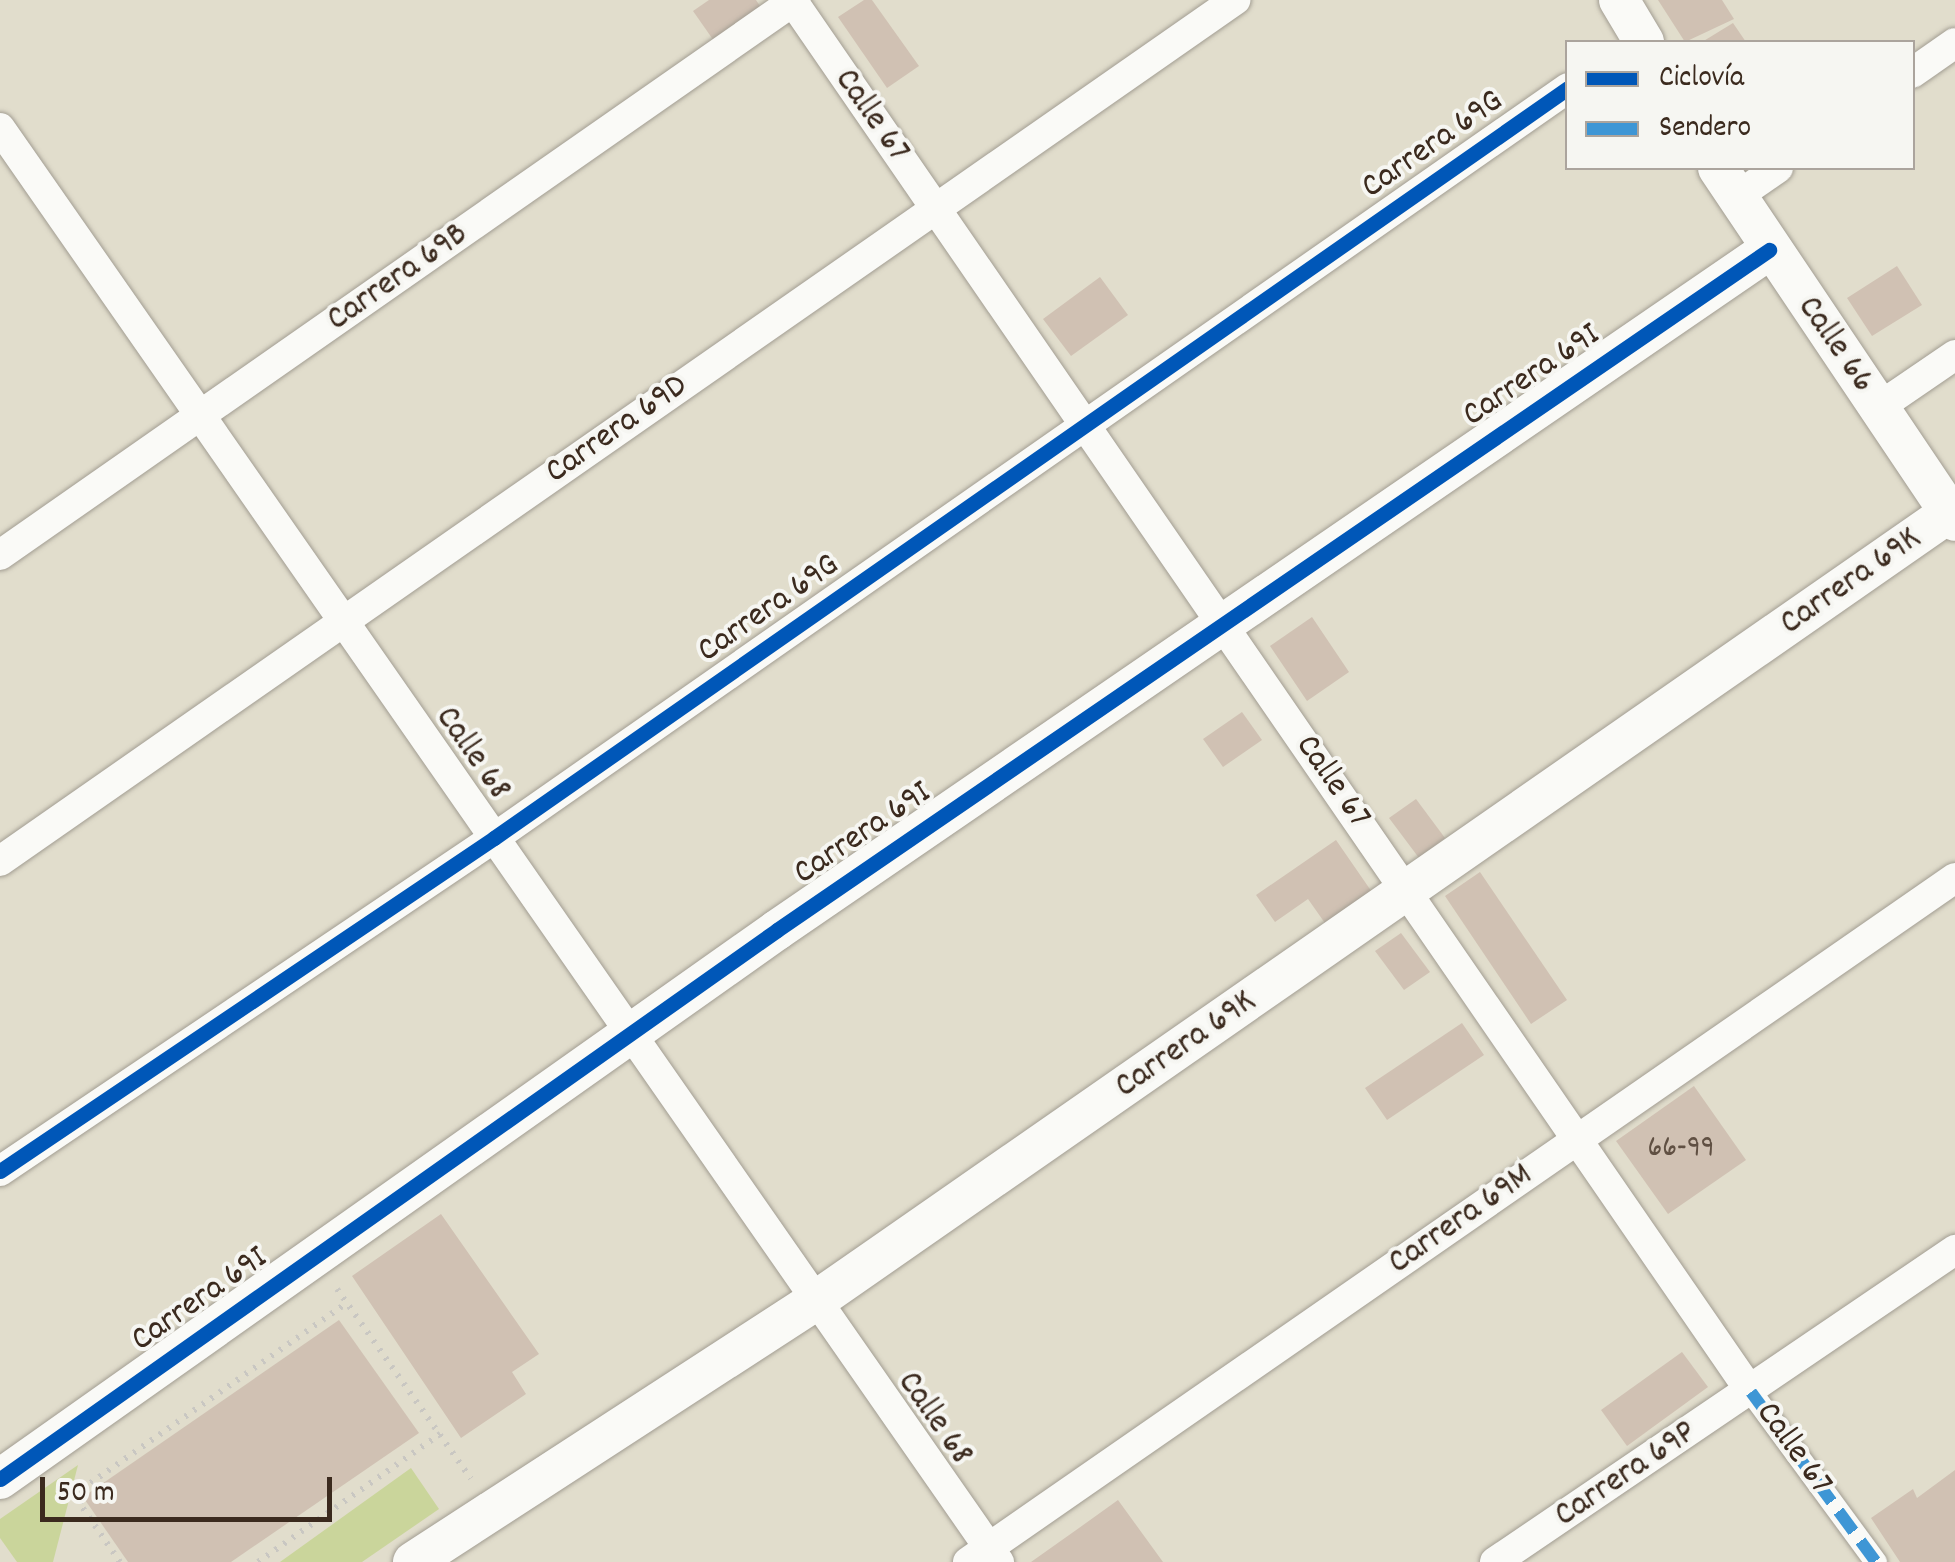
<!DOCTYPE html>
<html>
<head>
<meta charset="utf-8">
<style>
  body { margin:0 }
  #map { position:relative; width:1955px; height:1562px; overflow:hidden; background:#e1ddcc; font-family:Dekko,sans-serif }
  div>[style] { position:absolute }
  .green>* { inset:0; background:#cad59b }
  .building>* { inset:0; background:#d0c1b3 }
  .path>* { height:6px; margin-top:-3px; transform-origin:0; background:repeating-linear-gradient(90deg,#c9c7c2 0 2.5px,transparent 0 10.5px) }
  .roads { filter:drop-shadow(0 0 2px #a29d92) drop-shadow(0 0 2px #a29d92) }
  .pedestrian>* { height:22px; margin:-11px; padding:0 11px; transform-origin:11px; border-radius:11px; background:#fafaf7 }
  .minor>* { height:30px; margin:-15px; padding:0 15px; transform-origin:15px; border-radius:15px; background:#fafaf7 }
  .tertiary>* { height:40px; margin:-20px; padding:0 20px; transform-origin:20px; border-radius:20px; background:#fafaf7 }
  .quiet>* { height:12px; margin-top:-6px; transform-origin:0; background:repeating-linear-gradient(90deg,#3e96d5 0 25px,transparent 0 37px) }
  .cycleway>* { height:15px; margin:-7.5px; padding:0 7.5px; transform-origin:7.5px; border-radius:7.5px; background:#0057b8 }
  span { translate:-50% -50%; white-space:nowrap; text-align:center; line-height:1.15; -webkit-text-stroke:8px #f6f6f2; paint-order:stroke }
  .number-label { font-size:30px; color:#605043 }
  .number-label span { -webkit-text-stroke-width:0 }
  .street-label { font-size:35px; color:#3b2a1e }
  .legend { position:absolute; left:1565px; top:40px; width:350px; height:130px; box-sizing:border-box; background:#f6f6f2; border:2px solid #aba49d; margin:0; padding:12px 18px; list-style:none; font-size:30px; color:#3b2a1e }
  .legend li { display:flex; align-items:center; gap:20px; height:50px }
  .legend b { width:50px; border:2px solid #aba49d }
  .scale { position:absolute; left:40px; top:1477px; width:292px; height:45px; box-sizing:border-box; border:5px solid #3b2a1e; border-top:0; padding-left:12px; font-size:30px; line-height:35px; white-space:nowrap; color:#3b2a1e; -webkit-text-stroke:8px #f6f6f2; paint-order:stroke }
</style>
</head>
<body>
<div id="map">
  <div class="green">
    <i style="clip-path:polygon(78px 1465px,53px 1562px,17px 1562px,0 1538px,0 1519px)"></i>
    <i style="clip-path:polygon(411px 1468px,439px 1509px,362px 1562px,280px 1562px)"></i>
  </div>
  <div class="building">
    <i style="clip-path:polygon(709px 0,756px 0,760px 6px,714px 41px,693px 11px)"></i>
    <i style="clip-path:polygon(864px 0,872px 0,919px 66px,887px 88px,838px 17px)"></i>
    <i style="clip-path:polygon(1658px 0,1722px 0,1734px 19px,1685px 42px)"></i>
    <i style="clip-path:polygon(1733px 23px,1746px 42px,1702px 42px)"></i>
    <i style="clip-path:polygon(1897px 266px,1922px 305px,1872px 336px,1847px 298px)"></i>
    <i style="clip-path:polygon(1100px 277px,1128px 315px,1071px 356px,1043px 319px)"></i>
    <i style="clip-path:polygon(1312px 617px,1349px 672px,1307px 701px,1270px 646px)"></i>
    <i style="clip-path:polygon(1242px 712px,1262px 740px,1223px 767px,1203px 739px)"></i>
    <i style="clip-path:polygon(1416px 799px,1445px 838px,1419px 858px,1389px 818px)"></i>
    <i style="clip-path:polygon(1336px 840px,1374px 895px,1327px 926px,1308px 899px,1275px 922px,1256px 895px)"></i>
    <i style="clip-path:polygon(1480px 872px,1567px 1000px,1531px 1024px,1445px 896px)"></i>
    <i style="clip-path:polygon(1401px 933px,1430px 972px,1404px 990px,1375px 951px)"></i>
    <i style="clip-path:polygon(1462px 1023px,1484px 1055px,1387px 1120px,1365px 1088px)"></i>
    <i style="clip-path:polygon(1694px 1086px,1746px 1160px,1668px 1214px,1616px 1141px)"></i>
    <i style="clip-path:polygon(441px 1214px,539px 1354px,512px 1372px,526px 1394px,461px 1438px,352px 1276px)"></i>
    <i style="clip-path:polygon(339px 1320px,419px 1433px,231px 1562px,128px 1562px,83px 1497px)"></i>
    <i style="clip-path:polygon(1682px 1352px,1708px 1387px,1627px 1446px,1601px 1410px)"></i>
    <i style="clip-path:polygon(1955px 1470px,1955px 1562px,1900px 1562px,1871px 1518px,1913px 1489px,1917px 1498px)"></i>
    <i style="clip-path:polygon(1118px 1500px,1163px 1562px,1031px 1562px,1079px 1528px)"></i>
  </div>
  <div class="path">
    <i style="left:337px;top:1289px;width:232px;rotate:54.8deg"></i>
    <i style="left:120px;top:1562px;width:70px;rotate:-124.6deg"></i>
    <i style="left:80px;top:1504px;width:15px;rotate:-82deg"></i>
    <i style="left:82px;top:1489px;width:324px;rotate:-35.1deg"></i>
    <i style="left:258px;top:1562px;width:223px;rotate:-35.1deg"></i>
  </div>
  <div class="roads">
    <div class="pedestrian">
      <i style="left:1751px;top:1392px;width:211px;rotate:53.7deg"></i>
    </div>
    <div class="minor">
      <i style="left:792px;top:0;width:1690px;rotate:55.44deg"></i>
      <i style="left:1912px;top:73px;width:52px;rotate:-34.9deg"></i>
      <i style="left:0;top:128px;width:1748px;rotate:55.14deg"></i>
      <i style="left:1736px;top:197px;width:51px;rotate:-34.6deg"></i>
      <i style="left:1879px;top:407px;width:92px;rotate:-34.4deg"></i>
      <i style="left:0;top:555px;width:970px;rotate:-34.92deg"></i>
      <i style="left:0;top:861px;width:1506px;rotate:-34.88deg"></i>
      <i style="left:0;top:1171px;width:596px;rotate:-33.98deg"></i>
      <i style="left:494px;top:838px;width:1310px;rotate:-34.93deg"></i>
      <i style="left:968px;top:1562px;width:1201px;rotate:-34.72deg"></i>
      <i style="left:1495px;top:1562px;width:556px;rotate:-34.15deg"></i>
    </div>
    <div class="tertiary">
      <i style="left:1619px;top:0;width:49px;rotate:59.2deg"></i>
      <i style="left:1718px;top:168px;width:425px;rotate:56.1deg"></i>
      <i style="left:0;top:1479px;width:951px;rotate:-35.24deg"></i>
      <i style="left:777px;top:930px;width:1203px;rotate:-34.43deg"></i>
      <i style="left:413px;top:1562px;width:478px;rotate:-33deg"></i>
      <i style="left:814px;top:1302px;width:1382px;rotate:-34.81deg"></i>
    </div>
  </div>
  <div class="quiet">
    <i style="left:1751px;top:1392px;width:211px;rotate:53.7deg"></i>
  </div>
  <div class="cycleway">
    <i style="left:0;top:1171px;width:596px;rotate:-33.98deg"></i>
    <i style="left:494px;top:838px;width:1310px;rotate:-34.93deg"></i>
    <i style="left:0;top:1479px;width:951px;rotate:-35.24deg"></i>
    <i style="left:777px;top:930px;width:1203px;rotate:-34.43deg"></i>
  </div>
  <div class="number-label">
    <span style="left:1681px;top:1150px">66-99</span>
  </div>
  <div class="street-label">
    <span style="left:871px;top:116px;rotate:55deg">Calle 67</span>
    <span style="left:1433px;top:145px;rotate:-35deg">Carrera 69G</span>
    <span style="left:398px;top:278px;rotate:-35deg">Carrera 69B</span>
    <span style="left:1835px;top:345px;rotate:55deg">Calle 66</span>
    <span style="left:1532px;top:376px;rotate:-34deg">Carrera 69I</span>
    <span style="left:617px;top:430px;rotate:-35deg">Carrera 69D</span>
    <span style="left:1851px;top:582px;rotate:-35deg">Carrera 69K</span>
    <span style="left:769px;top:609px;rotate:-35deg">Carrera 69G</span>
    <span style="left:472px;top:754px;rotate:55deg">Calle 68</span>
    <span style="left:1332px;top:782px;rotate:55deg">Calle 67</span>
    <span style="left:863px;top:834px;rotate:-34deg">Carrera 69I</span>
    <span style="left:1186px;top:1045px;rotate:-35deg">Carrera 69K</span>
    <span style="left:1461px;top:1220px;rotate:-35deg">Carrera 69M</span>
    <span style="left:200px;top:1300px;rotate:-35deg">Carrera 69I</span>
    <span style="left:934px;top:1419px;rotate:55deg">Calle 68</span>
    <span style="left:1793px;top:1449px;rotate:54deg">Calle 67</span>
    <span style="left:1626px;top:1475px;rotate:-34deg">Carrera 69P</span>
  </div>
  <ul class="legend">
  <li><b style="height:12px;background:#0057b8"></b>Ciclovía</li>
  <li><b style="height:12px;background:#3e96d5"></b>Sendero</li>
  </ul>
  <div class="scale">50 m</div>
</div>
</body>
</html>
